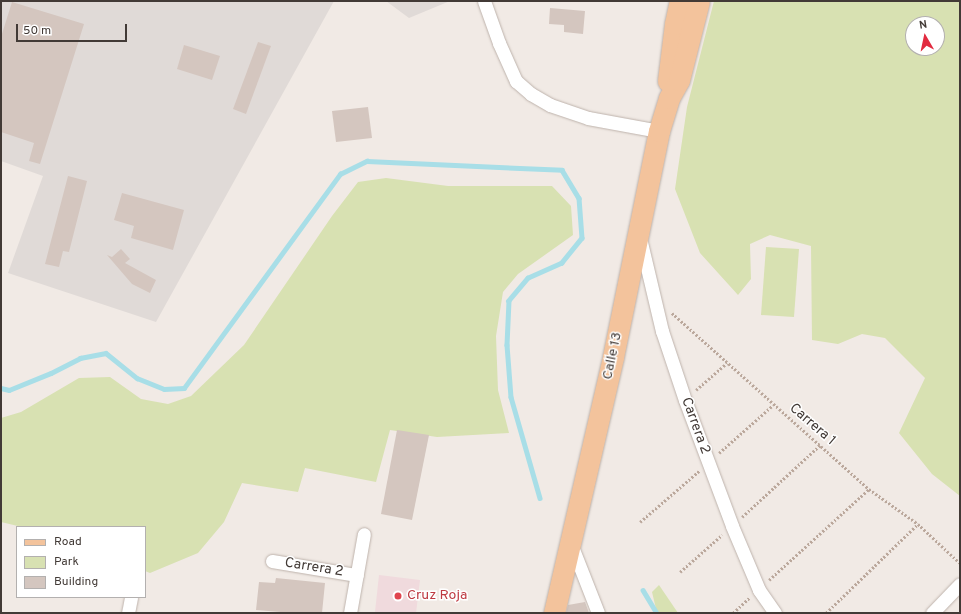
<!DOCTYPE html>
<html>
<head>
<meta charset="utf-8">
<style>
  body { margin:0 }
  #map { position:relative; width:961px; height:614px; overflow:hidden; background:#f1eae5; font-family:Overpass,sans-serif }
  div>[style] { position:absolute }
  .industrial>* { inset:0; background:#e0dad7 }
  .medical>* { inset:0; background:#f0dadd }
  .green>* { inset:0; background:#d8e1b2 }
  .stream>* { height:4.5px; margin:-2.25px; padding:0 2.25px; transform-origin:2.25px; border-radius:2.25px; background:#a8dee7 }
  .building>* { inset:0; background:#d4c6bf }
  .path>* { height:2.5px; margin-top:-1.25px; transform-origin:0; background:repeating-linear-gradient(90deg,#bba89c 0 2px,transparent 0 4px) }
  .roads { filter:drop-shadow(0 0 1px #beb3ac) drop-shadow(0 0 1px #beb3ac) }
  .minor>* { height:13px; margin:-6.5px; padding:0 6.5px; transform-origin:6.5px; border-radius:6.5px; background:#fff }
  .primary>* { height:21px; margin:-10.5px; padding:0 10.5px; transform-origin:10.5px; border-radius:10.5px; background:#f3c39c }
  .dots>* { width:11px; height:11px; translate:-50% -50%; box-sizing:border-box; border:2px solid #fff; border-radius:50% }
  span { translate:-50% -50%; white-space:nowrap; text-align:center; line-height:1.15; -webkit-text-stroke:3px #fff; paint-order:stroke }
  .street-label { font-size:14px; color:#423a36 }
  .health-label { font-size:14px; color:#be3a42 }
  .left { translate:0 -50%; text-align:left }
  .frame { position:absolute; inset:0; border:2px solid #423a36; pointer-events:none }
  .legend { position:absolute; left:16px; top:526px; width:130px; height:72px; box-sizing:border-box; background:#fff; border:1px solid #b3b0af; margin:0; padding:5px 7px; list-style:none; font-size:12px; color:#423a36 }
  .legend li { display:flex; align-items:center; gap:8px; height:20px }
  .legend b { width:20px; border:1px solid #b3b0af }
  .north { position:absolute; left:905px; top:16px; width:40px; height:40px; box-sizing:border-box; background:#fff; border:1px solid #b3b0af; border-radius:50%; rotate:351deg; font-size:11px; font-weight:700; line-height:16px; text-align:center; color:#423a36 }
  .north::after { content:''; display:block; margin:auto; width:14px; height:18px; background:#e22b40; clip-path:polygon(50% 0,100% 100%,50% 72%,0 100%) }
  .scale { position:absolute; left:16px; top:24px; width:111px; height:18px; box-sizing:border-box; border:2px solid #423a36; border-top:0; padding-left:5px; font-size:12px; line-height:14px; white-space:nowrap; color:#423a36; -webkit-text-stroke:3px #fff; paint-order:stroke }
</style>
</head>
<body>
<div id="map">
  <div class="industrial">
    <i style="clip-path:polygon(1px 1px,334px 1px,156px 322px,8px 273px,43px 176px,1px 161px)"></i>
    <i style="clip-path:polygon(386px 1px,450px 1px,409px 18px)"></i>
  </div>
  <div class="medical">
    <i style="clip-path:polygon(379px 575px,420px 580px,416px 613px,375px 612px)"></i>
  </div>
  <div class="green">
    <i style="clip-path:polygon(evenodd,714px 1px,960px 1px,960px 496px,932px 474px,899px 433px,925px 378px,885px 338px,862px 334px,838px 344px,812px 340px,811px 246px,770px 235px,750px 244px,751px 279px,738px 295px,700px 253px,675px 189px,687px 107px,714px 1px,913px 24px,937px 24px,937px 48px,913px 48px,913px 24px)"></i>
    <i style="clip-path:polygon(386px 178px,448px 186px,552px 186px,571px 206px,573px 235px,518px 274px,503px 292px,496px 336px,498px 390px,509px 433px,437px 437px,390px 430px,376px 482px,305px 468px,298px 492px,242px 483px,224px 522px,198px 553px,150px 573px,145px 571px,145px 527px,22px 527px,1px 522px,1px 418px,21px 412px,79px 378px,110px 377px,141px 399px,168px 404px,191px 396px,244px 345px,332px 216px,358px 182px)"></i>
    <i style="clip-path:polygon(766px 247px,799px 249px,794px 317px,761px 315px)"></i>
    <i style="clip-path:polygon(659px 585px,676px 610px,678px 613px,657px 613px,652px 592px)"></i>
  </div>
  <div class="stream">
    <i style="left:1px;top:388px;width:8px;rotate:14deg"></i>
    <i style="left:9px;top:390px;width:45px;rotate:-22deg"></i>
    <i style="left:51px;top:373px;width:33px;rotate:-27deg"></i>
    <i style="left:80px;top:358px;width:26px;rotate:-11deg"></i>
    <i style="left:106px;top:353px;width:40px;rotate:39deg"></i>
    <i style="left:137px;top:378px;width:29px;rotate:22deg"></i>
    <i style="left:164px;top:389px;width:20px;rotate:-3deg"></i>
    <i style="left:184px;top:388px;width:265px;rotate:-53.9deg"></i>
    <i style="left:340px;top:174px;width:30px;rotate:-26deg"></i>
    <i style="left:367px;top:161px;width:195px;rotate:2.6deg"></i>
    <i style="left:562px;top:170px;width:33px;rotate:59deg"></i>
    <i style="left:579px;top:198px;width:40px;rotate:85.7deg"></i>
    <i style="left:582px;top:238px;width:32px;rotate:129deg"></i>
    <i style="left:562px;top:263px;width:37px;rotate:156deg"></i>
    <i style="left:528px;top:278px;width:30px;rotate:130deg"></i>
    <i style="left:509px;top:301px;width:44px;rotate:92.6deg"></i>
    <i style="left:507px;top:345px;width:52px;rotate:85.6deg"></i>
    <i style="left:511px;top:397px;width:105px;rotate:74deg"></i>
    <i style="left:643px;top:590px;width:27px;rotate:59deg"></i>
  </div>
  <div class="building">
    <i style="clip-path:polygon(12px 2px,84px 24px,40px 164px,29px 161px,34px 143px,1px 132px,1px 37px)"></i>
    <i style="clip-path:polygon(550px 8px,585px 11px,583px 34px,564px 32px,564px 25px,549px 24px)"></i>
    <i style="clip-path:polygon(258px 42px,271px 46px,246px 114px,233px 109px)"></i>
    <i style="clip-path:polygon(184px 45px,220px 56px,212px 80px,177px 69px)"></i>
    <i style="clip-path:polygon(368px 107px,372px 138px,336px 142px,332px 111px)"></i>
    <i style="clip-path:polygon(68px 176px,87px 181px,69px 252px,63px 251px,59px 267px,45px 264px)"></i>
    <i style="clip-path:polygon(122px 193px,184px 210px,173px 250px,131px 238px,134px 226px,114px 220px)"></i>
    <i style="clip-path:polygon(121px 249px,130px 259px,125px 263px,156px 280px,150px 293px,132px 284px,107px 255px,112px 257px)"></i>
    <i style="clip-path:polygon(397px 430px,429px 435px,412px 520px,381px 514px)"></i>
    <i style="clip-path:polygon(276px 578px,325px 583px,322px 613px,293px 613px,256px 610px,259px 582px,275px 583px)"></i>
    <i style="clip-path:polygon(585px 602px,589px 613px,566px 613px,568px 605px)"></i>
  </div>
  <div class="path">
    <i style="left:672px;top:313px;width:264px;rotate:41.8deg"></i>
    <i style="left:869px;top:489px;width:60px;rotate:35.5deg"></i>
    <i style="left:918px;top:524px;width:57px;rotate:42.9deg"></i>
    <i style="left:696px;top:390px;width:41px;rotate:-41.1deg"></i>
    <i style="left:719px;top:453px;width:72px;rotate:-41.6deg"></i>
    <i style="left:742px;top:517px;width:106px;rotate:-42.7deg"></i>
    <i style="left:640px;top:522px;width:78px;rotate:-40.8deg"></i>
    <i style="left:680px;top:572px;width:56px;rotate:-41.4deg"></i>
    <i style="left:769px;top:580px;width:135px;rotate:-42.3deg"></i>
    <i style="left:733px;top:613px;width:22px;rotate:-43deg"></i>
    <i style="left:826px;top:613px;width:128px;rotate:-44.1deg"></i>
  </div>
  <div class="roads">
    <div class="minor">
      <i style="left:484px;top:1px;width:45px;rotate:70.3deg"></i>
      <i style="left:499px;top:43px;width:42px;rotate:65.9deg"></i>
      <i style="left:516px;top:81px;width:20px;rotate:41deg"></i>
      <i style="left:531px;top:94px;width:22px;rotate:30deg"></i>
      <i style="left:550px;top:105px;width:40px;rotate:18.9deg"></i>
      <i style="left:588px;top:118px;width:72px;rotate:10.4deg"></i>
      <i style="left:640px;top:238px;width:96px;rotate:76.7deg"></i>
      <i style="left:662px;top:331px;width:73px;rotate:71.6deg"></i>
      <i style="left:685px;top:400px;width:134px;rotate:69.5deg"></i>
      <i style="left:732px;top:526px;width:69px;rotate:67.1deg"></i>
      <i style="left:759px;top:590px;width:28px;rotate:55deg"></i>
      <i style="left:571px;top:544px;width:74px;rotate:68.6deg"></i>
      <i style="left:272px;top:561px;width:86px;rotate:9.4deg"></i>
      <i style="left:128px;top:613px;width:16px;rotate:-79deg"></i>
      <i style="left:350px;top:613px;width:80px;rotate:-80deg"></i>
      <i style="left:932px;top:613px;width:40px;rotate:-46deg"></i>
    </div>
    <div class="primary">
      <i style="left:668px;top:81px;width:57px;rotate:-83deg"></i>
      <i style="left:675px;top:24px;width:24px;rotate:-78deg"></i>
      <i style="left:554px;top:613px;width:263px;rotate:-77deg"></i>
      <i style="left:613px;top:357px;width:231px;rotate:-78.5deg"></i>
      <i style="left:659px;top:131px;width:34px;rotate:-73deg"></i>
      <i style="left:669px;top:98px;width:21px;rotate:-61deg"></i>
      <i style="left:679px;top:80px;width:81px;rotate:-75.8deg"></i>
    </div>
  </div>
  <div class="dots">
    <i style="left:398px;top:596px;background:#e0444e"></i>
  </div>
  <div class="street-label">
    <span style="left:613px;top:356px;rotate:-78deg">Calle 13</span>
    <span style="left:812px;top:425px;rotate:41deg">Carrera 1</span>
    <span style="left:695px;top:426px;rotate:70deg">Carrera 2</span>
    <span style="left:314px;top:568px;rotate:9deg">Carrera 2</span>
  </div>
  <div class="health-label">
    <span class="left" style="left:407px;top:596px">Cruz Roja</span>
  </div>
  <div class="frame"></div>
  <ul class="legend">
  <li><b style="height:5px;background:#f3c39c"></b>Road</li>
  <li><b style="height:11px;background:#d8e1b2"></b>Park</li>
  <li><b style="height:11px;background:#d4c6bf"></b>Building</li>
  </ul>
  <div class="north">N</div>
  <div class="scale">50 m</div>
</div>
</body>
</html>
